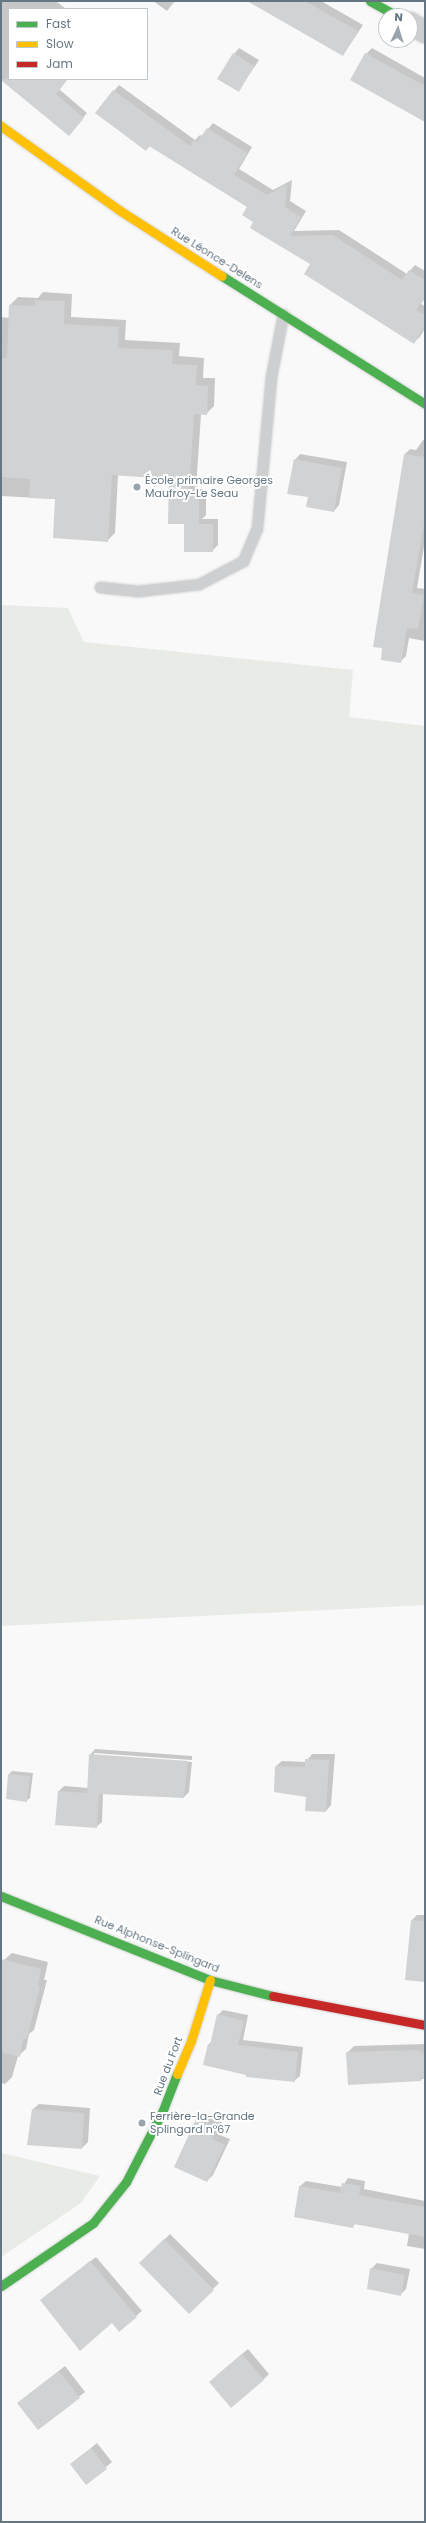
<!DOCTYPE html>
<html>
<head>
<meta charset="utf-8">
<style>
  body { margin:0 }
  #map { position:relative; width:426px; height:2523px; overflow:hidden; background:#f9f9f9; font-family:Poppins,sans-serif }
  div>[style] { position:absolute }
  .green>* { inset:0; background:#e8ebe6 }
  .shadow>* { inset:0; background:#0003 }
  .building>* { inset:0; background:#d0d2d3 }
  .roads { filter:drop-shadow(0 0 1px #d5d6d7) drop-shadow(0 0 1px #d5d6d7) }
  .lane>* { height:11px; margin:-5.5px; padding:0 5.5px; transform-origin:5.5px; border-radius:5.5px; background:#cecfd0 }
  .street>* { height:22px; margin:-11px; padding:0 11px; transform-origin:11px; border-radius:11px; background:#cecfd0 }
  .fast>* { height:9px; margin:-4.5px; padding:0 4.5px; transform-origin:4.5px; border-radius:4.5px; background:#4caf50 }
  .slow>* { height:9px; margin:-4.5px; padding:0 4.5px; transform-origin:4.5px; border-radius:4.5px; background:#ffc107 }
  .jam>* { height:9px; margin:-4.5px; padding:0 4.5px; transform-origin:4.5px; border-radius:4.5px; background:#c62828 }
  .dots>* { width:11px; height:11px; translate:-50% -50%; box-sizing:border-box; border:2px solid #fff; border-radius:50% }
  span { translate:-50% -50%; white-space:nowrap; text-align:center; line-height:1.15; -webkit-text-stroke:4px #fff; paint-order:stroke }
  .street-label { font-size:11px; color:#657683 }
  .poi-label { font-size:11px; color:#657683 }
  .left { translate:0 -50%; text-align:left }
  .frame { position:absolute; inset:0; border:2px solid #657683; pointer-events:none }
  .legend { position:absolute; left:8px; top:8px; width:140px; height:72px; box-sizing:border-box; background:#fff; border:1px solid #c1c8cd; margin:0; padding:5px 7px; list-style:none; font-size:12px; color:#657683 }
  .legend li { display:flex; align-items:center; gap:8px; height:20px }
  .legend b { width:20px; border:1px solid #c1c8cd }
  .north { position:absolute; left:378px; top:8px; width:40px; height:40px; box-sizing:border-box; background:#fff; border:1px solid #c1c8cd; border-radius:50%; rotate:4deg; font-size:11px; font-weight:700; line-height:16px; text-align:center; color:#657683 }
  .north::after { content:''; display:block; margin:auto; width:14px; height:18px; background:#99a4ac; clip-path:polygon(50% 0,100% 100%,50% 72%,0 100%) }
</style>
</head>
<body>
<div id="map">
  <div class="green">
    <i style="clip-path:polygon(1px 605px,68px 608px,84px 642px,353px 670px,349px 717px,425px 726px,425px 1605px,1px 1626px)"></i>
    <i style="clip-path:polygon(1px 2153px,100px 2176px,81px 2203px,1px 2257px)"></i>
  </div>
  <div class="shadow">
    <i style="clip-path:polygon(1px 1px,56px 1px,66px 9px,9px 9px,9px 79px,67px 79px,59px 89px,87px 113px,69px 135px,1px 80px)"></i>
    <i style="clip-path:polygon(153px 1px,175px 1px,167px 11px)"></i>
    <i style="clip-path:polygon(248px 1px,321px 1px,363px 25px,343px 55px)"></i>
    <i style="clip-path:polygon(239px 48px,259px 60px,238px 91px,234px 54px)"></i>
    <i style="clip-path:polygon(372px 48px,425px 78px,425px 121px,366px 54px)"></i>
    <i style="clip-path:polygon(119px 85px,195px 140px,200px 135px,202px 136px,213px 123px,252px 147px,239px 169px,273px 190px,292px 180px,290px 201px,306px 211px,294px 231px,339px 230px,407px 274px,415px 265px,425px 271px,425px 298px,421px 304px,425px 306px,425px 328px,420px 337px,414px 342px,255px 222px,248px 207px,150px 146px,146px 150px,114px 91px)"></i>
    <i style="clip-path:polygon(43px 292px,72px 294px,71px 317px,126px 320px,125px 340px,180px 343px,179px 356px,204px 358px,203px 378px,215px 378px,214px 406px,206px 414px,201px 414px,196px 489px,206px 489px,206px 515px,202px 519px,218px 519px,218px 545px,212px 551px,187px 523px,170px 478px,118px 475px,115px 533px,107px 541px,56px 499px,1px 496px,1px 317px,10px 318px,10px 305px,18px 297px,38px 298px)"></i>
    <i style="clip-path:polygon(423px 440px,425px 440px,425px 541px,417px 588px,425px 589px,425px 641px,409px 638px,406px 656px,400px 662px,384px 647px,374px 646px,405px 454px,410px 449px,416px 450px)"></i>
    <i style="clip-path:polygon(300px 454px,347px 462px,339px 505px,334px 511px,309px 496px,295px 460px)"></i>
    <i style="clip-path:polygon(95px 1749px,192px 1756px,192px 1760px,94px 1753px,94px 1755px,192px 1762px,189px 1792px,184px 1797px,103px 1793px,102px 1822px,96px 1827px,56px 1824px,59px 1791px,64px 1786px,88px 1788px,90px 1755px)"></i>
    <i style="clip-path:polygon(312px 1754px,335px 1754px,331px 1805px,326px 1811px,276px 1766px,282px 1761px,306px 1762px)"></i>
    <i style="clip-path:polygon(12px 1771px,33px 1773px,30px 1798px,27px 1800px,7px 1798px,9px 1774px)"></i>
    <i style="clip-path:polygon(417px 1915px,425px 1915px,425px 1981px,412px 1920px)"></i>
    <i style="clip-path:polygon(12px 1953px,48px 1962px,44px 1980px,47px 1980px,34px 2030px,29px 2034px,26px 2049px,18px 2056px,12px 2077px,5px 2084px,1px 2083px,1px 1973px,4px 1960px)"></i>
    <i style="clip-path:polygon(223px 2010px,248px 2015px,243px 2040px,303px 2047px,300px 2076px,294px 2081px,248px 2074px,208px 2045px,212px 2041px,218px 2015px)"></i>
    <i style="clip-path:polygon(425px 2044px,425px 2078px,420px 2080px,347px 2053px,354px 2046px)"></i>
    <i style="clip-path:polygon(39px 2104px,90px 2108px,88px 2142px,82px 2148px,33px 2109px)"></i>
    <i style="clip-path:polygon(203px 2114px,222px 2122px,217px 2134px,230px 2139px,213px 2175px,207px 2181px,197px 2120px)"></i>
    <i style="clip-path:polygon(348px 2178px,365px 2181px,364px 2189px,425px 2201px,425px 2249px,407px 2246px,409px 2233px,356px 2223px,352px 2227px,295px 2216px,300px 2186px,306px 2181px,342px 2187px)"></i>
    <i style="clip-path:polygon(170px 2234px,219px 2283px,189px 2313px,140px 2263px)"></i>
    <i style="clip-path:polygon(96px 2257px,142px 2311px,119px 2330px,112px 2322px,41px 2300px)"></i>
    <i style="clip-path:polygon(377px 2263px,410px 2269px,406px 2289px,401px 2294px,371px 2269px)"></i>
    <i style="clip-path:polygon(248px 2349px,269px 2374px,263px 2380px,216px 2376px)"></i>
    <i style="clip-path:polygon(65px 2366px,85px 2392px,38px 2429px,24px 2398px)"></i>
    <i style="clip-path:polygon(97px 2443px,112px 2462px,86px 2484px,71px 2464px)"></i>
  </div>
  <div class="building">
    <i style="clip-path:polygon(247px 1px,305px 1px,358px 31px,343px 56px)"></i>
    <i style="clip-path:polygon(233px 53px,254px 66px,239px 92px,217px 79px)"></i>
    <i style="clip-path:polygon(365px 53px,425px 86px,425px 122px,350px 80px)"></i>
    <i style="clip-path:polygon(9px 79px,68px 79px,56px 94px,84px 118px,69px 136px,1px 80px)"></i>
    <i style="clip-path:polygon(113px 90px,190px 146px,194px 140px,197px 142px,207px 128px,247px 153px,234px 175px,267px 195px,287px 184px,285px 207px,301px 217px,290px 236px,333px 235px,402px 280px,409px 270px,425px 280px,425px 296px,416px 310px,425px 315px,425px 326px,414px 344px,304px 274px,310px 264px,250px 228px,253px 222px,242px 215px,247px 207px,149px 146px,146px 151px,95px 113px)"></i>
    <i style="clip-path:polygon(35px 300px,65px 301px,64px 324px,119px 327px,118px 348px,173px 350px,172px 364px,197px 365px,196px 385px,208px 386px,207px 415px,194px 414px,189px 496px,199px 496px,199px 524px,168px 524px,169px 479px,112px 475px,108px 542px,53px 538px,55px 499px,29px 498px,30px 479px,1px 477px,1px 358px,7px 358px,9px 305px,35px 306px)"></i>
    <i style="clip-path:polygon(404px 454px,425px 457px,425px 518px,412px 593px,424px 595px,418px 629px,407px 628px,401px 663px,381px 660px,382px 648px,373px 647px)"></i>
    <i style="clip-path:polygon(294px 459px,342px 468px,334px 512px,306px 507px,308px 497px,287px 494px)"></i>
    <i style="clip-path:polygon(184px 524px,213px 524px,213px 552px,184px 552px)"></i>
    <i style="clip-path:polygon(89px 1754px,188px 1761px,184px 1798px,99px 1794px,97px 1828px,55px 1825px,58px 1791px,87px 1793px)"></i>
    <i style="clip-path:polygon(305px 1759px,329px 1760px,326px 1812px,305px 1811px,306px 1797px,274px 1792px,275px 1766px,305px 1767px)"></i>
    <i style="clip-path:polygon(8px 1774px,30px 1776px,27px 1802px,6px 1799px)"></i>
    <i style="clip-path:polygon(411px 1920px,425px 1921px,425px 1982px,405px 1980px)"></i>
    <i style="clip-path:polygon(1px 1959px,41px 1969px,38px 1987px,40px 1987px,27px 2038px,23px 2039px,20px 2057px,1px 2052px)"></i>
    <i style="clip-path:polygon(217px 2014px,244px 2021px,238px 2045px,298px 2052px,295px 2082px,246px 2077px,246px 2075px,203px 2065px,208px 2044px,210px 2045px)"></i>
    <i style="clip-path:polygon(417px 2050px,425px 2054px,425px 2078px,420px 2078px,421px 2081px,348px 2085px,346px 2052px)"></i>
    <i style="clip-path:polygon(32px 2109px,84px 2113px,82px 2149px,27px 2145px)"></i>
    <i style="clip-path:polygon(196px 2119px,217px 2128px,212px 2139px,225px 2145px,207px 2182px,174px 2167px)"></i>
    <i style="clip-path:polygon(342px 2183px,361px 2186px,359px 2195px,425px 2207px,425px 2237px,354px 2224px,353px 2228px,294px 2217px,299px 2186px,340px 2193px)"></i>
    <i style="clip-path:polygon(164px 2239px,214px 2290px,189px 2314px,139px 2263px)"></i>
    <i style="clip-path:polygon(90px 2261px,137px 2317px,119px 2332px,112px 2323px,80px 2351px,40px 2300px)"></i>
    <i style="clip-path:polygon(370px 2268px,405px 2275px,401px 2296px,367px 2289px)"></i>
    <i style="clip-path:polygon(242px 2354px,264px 2380px,231px 2408px,209px 2382px)"></i>
    <i style="clip-path:polygon(59px 2371px,80px 2398px,38px 2430px,17px 2403px)"></i>
    <i style="clip-path:polygon(91px 2448px,107px 2469px,86px 2485px,70px 2464px)"></i>
  </div>
  <div class="roads">
    <div class="lane">
      <i style="left:100px;top:587px;width:38px;rotate:6deg"></i>
      <i style="left:138px;top:591px;width:61px;rotate:-6.5deg"></i>
      <i style="left:199px;top:584px;width:50px;rotate:-27.6deg"></i>
      <i style="left:243px;top:561px;width:36px;rotate:-67deg"></i>
      <i style="left:257px;top:528px;width:152px;rotate:-84.7deg"></i>
      <i style="left:271px;top:377px;width:64px;rotate:-79.2deg"></i>
    </div>
    <div class="street">
      <i style="left:410px;top:23px;width:17px;rotate:31deg"></i>
    </div>
    <div class="fast">
      <i style="left:370px;top:1px;width:31px;rotate:29deg"></i>
      <i style="left:222px;top:276px;width:240px;rotate:32.2deg"></i>
      <i style="left:1px;top:1896px;width:225px;rotate:21.9deg"></i>
      <i style="left:210px;top:1980px;width:65px;rotate:14.3deg"></i>
      <i style="left:1px;top:2286px;width:112px;rotate:-34.4deg"></i>
      <i style="left:93px;top:2223px;width:53px;rotate:-51.2deg"></i>
      <i style="left:126px;top:2182px;width:81px;rotate:-62.8deg"></i>
      <i style="left:163px;top:2110px;width:39px;rotate:-69deg"></i>
    </div>
    <div class="slow">
      <i style="left:1px;top:126px;width:145px;rotate:35.4deg"></i>
      <i style="left:119px;top:210px;width:122px;rotate:32.7deg"></i>
      <i style="left:177px;top:2074px;width:36px;rotate:-67deg"></i>
      <i style="left:191px;top:2041px;width:64px;rotate:-72.7deg"></i>
    </div>
    <div class="jam">
      <i style="left:273px;top:1996px;width:155px;rotate:10.8deg"></i>
    </div>
  </div>
  <div class="dots">
    <i style="left:137px;top:487px;background:#99a4ac"></i>
    <i style="left:142px;top:2123px;background:#99a4ac"></i>
  </div>
  <div class="street-label">
    <span style="left:217px;top:258px;rotate:32deg">Rue Léonce-Delens</span>
    <span style="left:157px;top:1944px;rotate:22deg">Rue Alphonse-Splingard</span>
    <span style="left:168px;top:2066px;rotate:-69deg">Rue du Fort</span>
  </div>
  <div class="poi-label">
    <span class="left" style="left:145px;top:487px">École primaire Georges<br>Maufroy-Le Seau</span>
    <span class="left" style="left:150px;top:2123px">Ferrière-la-Grande<br>Splingard n°67</span>
  </div>
  <div class="frame"></div>
  <ul class="legend">
  <li><b style="height:5px;background:#4caf50"></b>Fast</li>
  <li><b style="height:5px;background:#ffc107"></b>Slow</li>
  <li><b style="height:5px;background:#c62828"></b>Jam</li>
  </ul>
  <div class="north">N</div>
</div>
</body>
</html>
